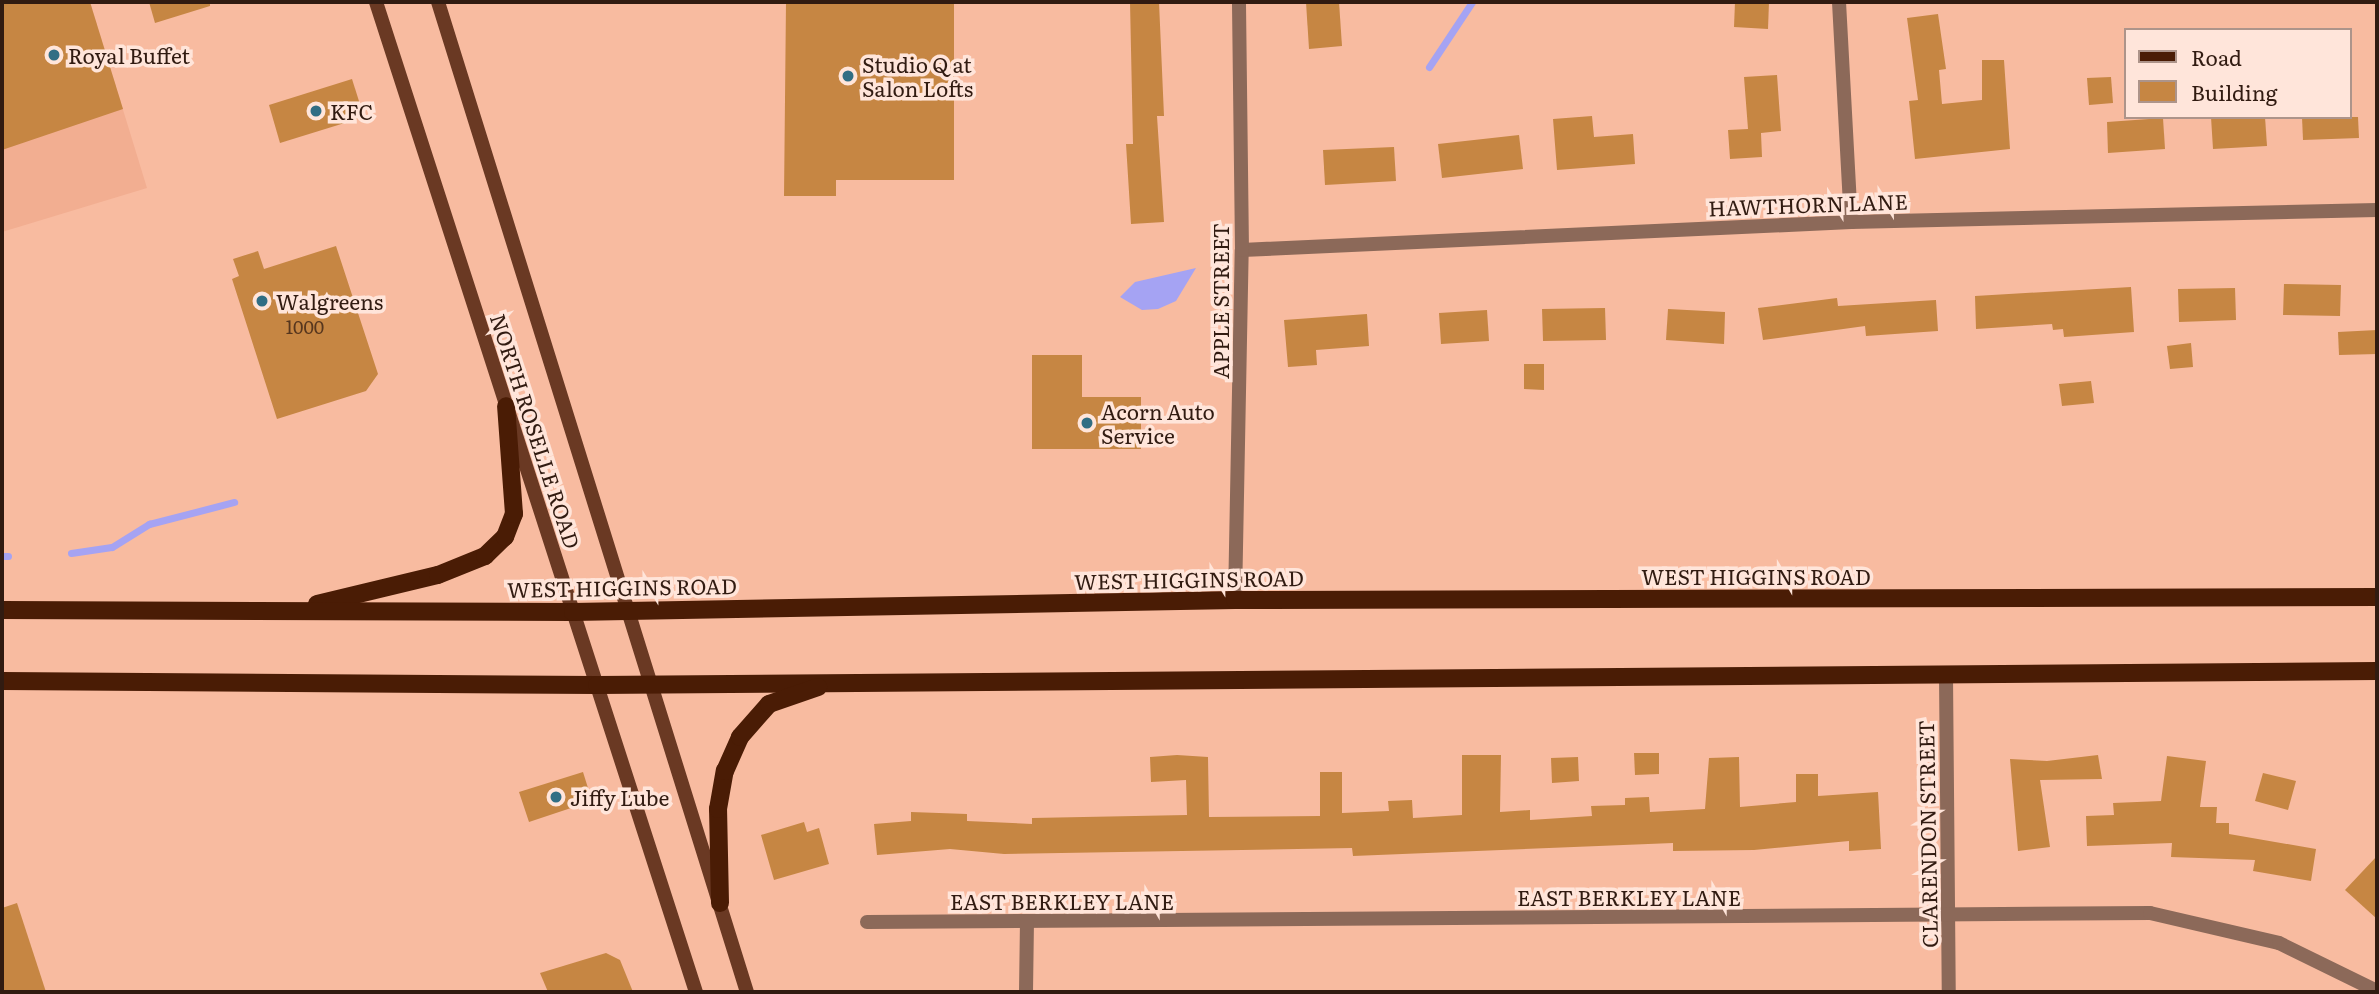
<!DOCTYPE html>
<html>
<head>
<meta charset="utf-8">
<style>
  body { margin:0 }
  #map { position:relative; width:2379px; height:994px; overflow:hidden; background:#f8bba0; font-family:Literata,serif }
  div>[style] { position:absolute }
  .built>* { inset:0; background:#f2ae91 }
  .water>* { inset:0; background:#a5a3f3 }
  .stream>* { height:7px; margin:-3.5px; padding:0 3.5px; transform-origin:3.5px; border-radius:3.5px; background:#a5a3f3 }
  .building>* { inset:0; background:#c68643 }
  .street>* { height:14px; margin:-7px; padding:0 7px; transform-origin:7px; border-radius:7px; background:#8c6959 }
  .secondary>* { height:14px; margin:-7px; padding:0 7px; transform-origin:7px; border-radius:7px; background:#6a3923 }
  .primary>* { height:18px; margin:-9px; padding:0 9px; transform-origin:9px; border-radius:9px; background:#4a1c05 }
  .dots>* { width:19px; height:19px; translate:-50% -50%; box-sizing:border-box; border:4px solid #ffe5da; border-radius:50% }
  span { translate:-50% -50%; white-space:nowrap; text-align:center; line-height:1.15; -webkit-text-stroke:7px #ffe5da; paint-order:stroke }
  .number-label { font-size:18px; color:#56361e }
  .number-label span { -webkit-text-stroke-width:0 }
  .poi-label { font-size:21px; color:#311b11 }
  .left { translate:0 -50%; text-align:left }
  .street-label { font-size:21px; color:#311b11 }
  .frame { position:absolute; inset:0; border:4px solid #311b11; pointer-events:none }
  .legend { position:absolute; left:2124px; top:28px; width:228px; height:91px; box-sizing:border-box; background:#ffe5da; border:2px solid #ad948a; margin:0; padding:9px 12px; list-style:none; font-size:21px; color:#311b11 }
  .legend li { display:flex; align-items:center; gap:14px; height:35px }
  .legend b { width:35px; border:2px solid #ad948a }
</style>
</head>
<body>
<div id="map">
  <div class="built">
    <i style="clip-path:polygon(2px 2px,90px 2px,147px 188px,2px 232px)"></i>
  </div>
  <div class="water">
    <i style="clip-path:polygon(1196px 268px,1176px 301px,1158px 309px,1142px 310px,1120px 297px,1135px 282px)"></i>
  </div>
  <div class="stream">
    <i style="left:1429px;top:67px;width:78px;rotate:-56.5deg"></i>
    <i style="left:71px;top:553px;width:41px;rotate:-8.3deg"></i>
    <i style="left:112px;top:547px;width:44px;rotate:-31.9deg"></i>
    <i style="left:149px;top:524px;width:88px;rotate:-14.5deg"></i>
    <i style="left:2px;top:556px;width:6px"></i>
  </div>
  <div class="building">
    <i style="clip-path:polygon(2px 2px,90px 2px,123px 109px,2px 150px)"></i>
    <i style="clip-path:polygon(149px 2px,210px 2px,210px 6px,155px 23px)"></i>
    <i style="clip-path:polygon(786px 2px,954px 2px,954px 180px,836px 180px,836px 196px,784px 196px)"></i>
    <i style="clip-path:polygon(1130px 2px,1159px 2px,1164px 116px,1157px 116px,1164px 222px,1131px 224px,1126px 144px,1133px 144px)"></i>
    <i style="clip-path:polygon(1306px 2px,1339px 2px,1342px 46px,1309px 49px)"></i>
    <i style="clip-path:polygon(1735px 2px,1769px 2px,1768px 29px,1734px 27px)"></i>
    <i style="clip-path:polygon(1938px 14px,1946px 69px,1939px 70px,1942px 104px,1982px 100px,1982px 60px,2004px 60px,2010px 149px,1915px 159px,1909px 101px,1918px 100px,1907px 18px)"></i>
    <i style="clip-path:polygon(1777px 75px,1781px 131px,1761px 133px,1762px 157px,1730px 159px,1728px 130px,1748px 129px,1744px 77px)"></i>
    <i style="clip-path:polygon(2111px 77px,2113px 103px,2089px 105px,2087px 78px)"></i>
    <i style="clip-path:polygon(352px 79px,364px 117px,280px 143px,269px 105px)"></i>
    <i style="clip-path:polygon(1592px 116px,1594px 137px,1633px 134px,1635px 164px,1557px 170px,1553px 119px)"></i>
    <i style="clip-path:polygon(2211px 117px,2265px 117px,2267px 146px,2213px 149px)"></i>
    <i style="clip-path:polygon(2302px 117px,2358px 117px,2359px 138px,2303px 140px)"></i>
    <i style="clip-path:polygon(2163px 118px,2165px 149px,2108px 153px,2107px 122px)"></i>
    <i style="clip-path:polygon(1519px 135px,1523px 169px,1442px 178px,1438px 144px)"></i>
    <i style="clip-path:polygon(1394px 147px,1396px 181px,1325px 185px,1323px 150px)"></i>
    <i style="clip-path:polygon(336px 246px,378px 374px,366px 391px,277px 419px,232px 279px,239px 276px,233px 259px,258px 251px,264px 269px)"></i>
    <i style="clip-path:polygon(2284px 284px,2341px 285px,2340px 316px,2283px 315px)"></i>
    <i style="clip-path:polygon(2131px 287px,2134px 332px,2064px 337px,2063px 329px,2053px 330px,2052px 324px,1976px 329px,1975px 296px)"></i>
    <i style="clip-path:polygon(2235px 288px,2236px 320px,2179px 322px,2178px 289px)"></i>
    <i style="clip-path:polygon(1837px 298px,1838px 306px,1936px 300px,1938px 331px,1866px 336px,1865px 326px,1763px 340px,1758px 308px)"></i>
    <i style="clip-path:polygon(1605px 308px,1606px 340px,1543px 341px,1542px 309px)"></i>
    <i style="clip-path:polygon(1668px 309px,1725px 312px,1724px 344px,1666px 340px)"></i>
    <i style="clip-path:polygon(1487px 310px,1489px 341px,1441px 344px,1439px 313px)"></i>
    <i style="clip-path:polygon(1367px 314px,1369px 346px,1316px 350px,1317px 365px,1288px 367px,1284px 320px)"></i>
    <i style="clip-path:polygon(2377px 330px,2377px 354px,2339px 355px,2338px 332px)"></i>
    <i style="clip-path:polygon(2191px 343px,2193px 367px,2170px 369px,2167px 346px)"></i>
    <i style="clip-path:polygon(1032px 355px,1082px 355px,1082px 397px,1141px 397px,1141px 449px,1032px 449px)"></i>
    <i style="clip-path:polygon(1524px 364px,1544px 364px,1544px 390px,1524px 389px)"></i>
    <i style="clip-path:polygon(2091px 381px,2094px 403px,2062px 406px,2059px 384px)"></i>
    <i style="clip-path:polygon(1634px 753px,1659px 753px,1659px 774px,1635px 775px)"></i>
    <i style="clip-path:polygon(1177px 755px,1208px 757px,1209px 817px,1320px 816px,1320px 772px,1342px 772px,1342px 813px,1389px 811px,1388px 801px,1412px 800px,1413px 818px,1462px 815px,1462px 755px,1501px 755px,1500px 812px,1530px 810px,1530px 820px,1592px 816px,1591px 806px,1625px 805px,1625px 798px,1649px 797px,1650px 812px,1705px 809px,1709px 758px,1739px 757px,1740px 807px,1796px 802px,1796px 774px,1818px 774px,1818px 796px,1878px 792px,1881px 849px,1849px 851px,1849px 841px,1754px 850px,1673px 851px,1673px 843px,1353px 856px,1352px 848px,1004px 854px,950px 849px,877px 855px,874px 824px,911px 821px,911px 812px,967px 814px,967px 821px,1032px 824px,1032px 818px,1187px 815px,1186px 780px,1151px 782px,1150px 757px)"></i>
    <i style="clip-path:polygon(2098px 755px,2102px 779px,2040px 780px,2050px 847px,2018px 851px,2010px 759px,2047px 761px)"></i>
    <i style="clip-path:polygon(2167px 756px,2206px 761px,2200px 807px,2217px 807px,2216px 823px,2229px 823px,2229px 834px,2316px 849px,2311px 881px,2253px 871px,2255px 860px,2171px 857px,2172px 843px,2087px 846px,2086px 816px,2114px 815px,2113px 803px,2161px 801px)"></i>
    <i style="clip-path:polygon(1578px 757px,1579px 781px,1552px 783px,1551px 758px)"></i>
    <i style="clip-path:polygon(583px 772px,592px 801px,529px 822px,519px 792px)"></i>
    <i style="clip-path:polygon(2263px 773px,2296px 781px,2288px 810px,2255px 801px)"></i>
    <i style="clip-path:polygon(804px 822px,807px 832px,819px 828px,829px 864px,774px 880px,761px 835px)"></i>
    <i style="clip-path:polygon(2377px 856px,2377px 919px,2345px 890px)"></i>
    <i style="clip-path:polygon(17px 903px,46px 992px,2px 992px,2px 908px)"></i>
    <i style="clip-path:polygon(606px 953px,620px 960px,633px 992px,548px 992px,540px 973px)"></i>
  </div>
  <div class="street">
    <i style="left:1839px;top:2px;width:220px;rotate:86.9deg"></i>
    <i style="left:1242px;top:250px;width:610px;rotate:-2.63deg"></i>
    <i style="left:1851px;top:222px;width:526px;rotate:-1.31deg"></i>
    <i style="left:1235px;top:600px;width:350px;rotate:-88.9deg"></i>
    <i style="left:1242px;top:250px;width:248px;rotate:-90.7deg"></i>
    <i style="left:1946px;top:676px;width:316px;rotate:89.5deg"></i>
    <i style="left:867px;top:922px;width:1283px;rotate:-0.4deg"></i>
    <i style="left:2150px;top:913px;width:132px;rotate:13.1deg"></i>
    <i style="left:2279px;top:943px;width:109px;rotate:26.1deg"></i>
    <i style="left:1026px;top:992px;width:70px;rotate:-89.2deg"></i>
  </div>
  <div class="secondary">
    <i style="left:376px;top:2px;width:1040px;rotate:72.09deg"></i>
    <i style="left:438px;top:2px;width:1037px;rotate:72.67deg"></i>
  </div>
  <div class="primary">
    <i style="left:317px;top:604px;width:124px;rotate:-13.5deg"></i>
    <i style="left:438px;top:575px;width:51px;rotate:-22deg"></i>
    <i style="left:485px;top:556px;width:28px;rotate:-44deg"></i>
    <i style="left:505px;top:537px;width:25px;rotate:-69deg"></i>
    <i style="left:514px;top:514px;width:108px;rotate:-94.2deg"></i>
    <i style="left:2px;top:610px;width:571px;rotate:0.2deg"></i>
    <i style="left:573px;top:612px;width:662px;rotate:-1.04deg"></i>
    <i style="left:1235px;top:600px;width:1142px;rotate:-0.15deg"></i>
    <i style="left:2px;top:681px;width:595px;rotate:0.39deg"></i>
    <i style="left:597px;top:685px;width:1780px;rotate:-0.45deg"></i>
    <i style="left:720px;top:903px;width:94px;rotate:-91.2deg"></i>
    <i style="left:718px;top:809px;width:39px;rotate:-80deg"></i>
    <i style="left:725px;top:771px;width:37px;rotate:-66deg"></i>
    <i style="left:740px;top:737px;width:44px;rotate:-48.7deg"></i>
    <i style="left:769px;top:704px;width:52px;rotate:-19.1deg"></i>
  </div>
  <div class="dots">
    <i style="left:54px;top:55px;background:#316e84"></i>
    <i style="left:848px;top:76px;background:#316e84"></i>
    <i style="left:316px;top:111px;background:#316e84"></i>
    <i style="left:262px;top:301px;background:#316e84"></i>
    <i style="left:1087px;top:423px;background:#316e84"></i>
    <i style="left:556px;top:797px;background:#316e84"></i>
  </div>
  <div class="number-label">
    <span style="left:305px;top:327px">1000</span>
  </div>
  <div class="poi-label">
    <span class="left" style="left:68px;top:55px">Royal Buffet</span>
    <span class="left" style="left:862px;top:76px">Studio Q at<br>Salon Lofts</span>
    <span class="left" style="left:330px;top:111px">KFC</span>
    <span class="left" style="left:276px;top:301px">Walgreens</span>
    <span class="left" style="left:1101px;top:423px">Acorn Auto<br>Service</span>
    <span class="left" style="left:570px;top:797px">Jiffy Lube</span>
  </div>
  <div class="street-label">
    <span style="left:1808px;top:204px;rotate:-2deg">HAWTHORN LANE</span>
    <span style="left:1220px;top:301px;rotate:-90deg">APPLE STREET</span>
    <span style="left:536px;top:431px;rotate:72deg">NORTH ROSELLE ROAD</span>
    <span style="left:1756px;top:576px">WEST HIGGINS ROAD</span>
    <span style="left:1189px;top:579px;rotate:-1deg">WEST HIGGINS ROAD</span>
    <span style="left:622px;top:587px;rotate:-1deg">WEST HIGGINS ROAD</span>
    <span style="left:1927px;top:834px;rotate:-91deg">CLARENDON STREET</span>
    <span style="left:1629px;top:897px">EAST BERKLEY LANE</span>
    <span style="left:1062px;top:901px">EAST BERKLEY LANE</span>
  </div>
  <div class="frame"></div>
  <ul class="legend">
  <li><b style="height:9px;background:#4a1c05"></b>Road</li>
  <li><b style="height:19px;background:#c68643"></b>Building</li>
  </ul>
</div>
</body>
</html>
